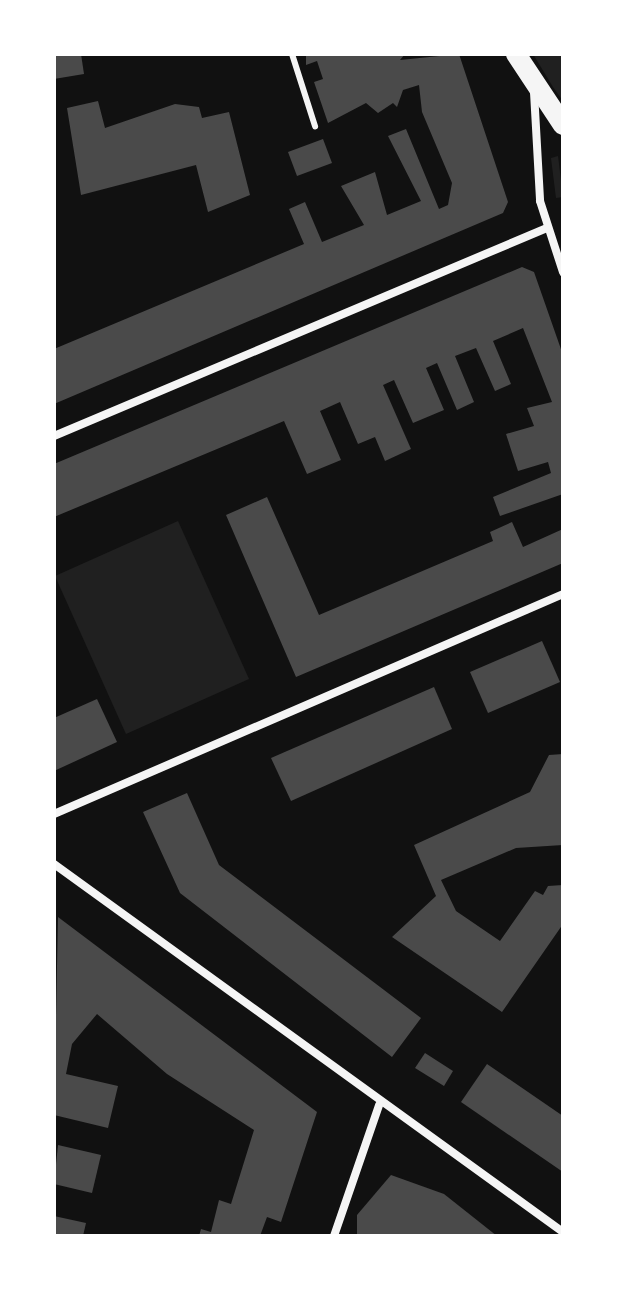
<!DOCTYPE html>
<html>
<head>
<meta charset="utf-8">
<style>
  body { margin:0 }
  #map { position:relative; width:617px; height:1290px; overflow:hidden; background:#111; font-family:Arial,sans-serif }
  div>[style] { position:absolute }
  .green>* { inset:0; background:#202020 }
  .building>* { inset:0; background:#4a4a4a }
  .service>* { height:6px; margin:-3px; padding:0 3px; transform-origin:3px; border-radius:3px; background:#f5f5f5 }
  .minor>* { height:8px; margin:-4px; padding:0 4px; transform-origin:4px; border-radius:4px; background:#f5f5f5 }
  .primary>* { height:20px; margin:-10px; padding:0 10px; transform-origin:10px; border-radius:10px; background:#f5f5f5 }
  span { translate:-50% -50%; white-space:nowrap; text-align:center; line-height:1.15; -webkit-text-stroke:7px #fff; paint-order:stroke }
  .frame { position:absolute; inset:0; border:56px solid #fff; pointer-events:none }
</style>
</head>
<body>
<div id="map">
  <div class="green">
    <i style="clip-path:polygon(533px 54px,563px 56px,563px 101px,553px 87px)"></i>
    <i style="clip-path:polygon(558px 156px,563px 197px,556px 198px,551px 158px)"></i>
    <i style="clip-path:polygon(178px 521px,249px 679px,126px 734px,55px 576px)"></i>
  </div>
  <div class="building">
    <i style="clip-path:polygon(54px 54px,81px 54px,84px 74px,54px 79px)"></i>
    <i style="clip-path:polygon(306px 54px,405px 54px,400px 60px,459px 54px,508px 202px,503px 213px,54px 404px,54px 349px,304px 244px,289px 209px,305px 202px,322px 242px,364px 225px,341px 186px,375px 172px,387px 215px,421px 201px,388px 136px,406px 129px,439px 209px,448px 205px,452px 183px,422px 112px,419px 85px,403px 90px,397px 107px,393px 103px,378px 113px,366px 103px,328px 123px,314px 82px,323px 79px,317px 61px,306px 65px)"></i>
    <i style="clip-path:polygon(98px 101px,105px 128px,175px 104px,199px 107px,202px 118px,229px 112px,250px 195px,208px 212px,196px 165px,81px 195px,67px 108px)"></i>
    <i style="clip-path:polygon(323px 139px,332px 163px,297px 176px,288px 152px)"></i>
    <i style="clip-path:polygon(522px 267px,534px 272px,563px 355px,563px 494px,500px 516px,493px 497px,551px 473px,548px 462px,518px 471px,506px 434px,534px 426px,527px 408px,552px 402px,523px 328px,493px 341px,511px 384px,495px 391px,476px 348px,455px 356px,474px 402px,457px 410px,437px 363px,426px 368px,444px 410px,413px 423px,394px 380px,383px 385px,411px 449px,385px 461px,375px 437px,358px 444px,340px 402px,320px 411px,341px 460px,307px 474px,284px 421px,54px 517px,54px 464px)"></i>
    <i style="clip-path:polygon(267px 497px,319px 615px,493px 541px,490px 532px,512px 522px,523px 547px,563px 529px,563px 563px,296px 677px,226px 515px)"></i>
    <i style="clip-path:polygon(542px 641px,560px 682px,488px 713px,470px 672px)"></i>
    <i style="clip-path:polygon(434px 687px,452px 729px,291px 801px,271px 758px)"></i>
    <i style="clip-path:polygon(97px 699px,117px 742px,54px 771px,54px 718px)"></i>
    <i style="clip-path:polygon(563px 754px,563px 845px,516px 848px,441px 880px,456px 911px,500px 941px,535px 891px,543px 895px,548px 886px,563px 885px,563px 924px,502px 1012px,392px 937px,436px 896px,414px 845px,530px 792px,549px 755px)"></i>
    <i style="clip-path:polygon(187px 793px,219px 865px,421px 1018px,392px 1057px,180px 893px,143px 812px)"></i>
    <i style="clip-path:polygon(58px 917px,317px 1112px,281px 1222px,267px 1217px,260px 1236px,199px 1236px,201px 1229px,211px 1232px,219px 1200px,231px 1204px,254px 1130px,167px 1074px,97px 1014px,72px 1044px,66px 1074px,118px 1086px,108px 1128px,54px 1115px)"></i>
    <i style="clip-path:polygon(425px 1053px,453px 1071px,444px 1086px,415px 1068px)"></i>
    <i style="clip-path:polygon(487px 1064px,563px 1116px,563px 1172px,461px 1102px)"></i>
    <i style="clip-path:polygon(58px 1145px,101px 1155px,92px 1193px,54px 1184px)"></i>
    <i style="clip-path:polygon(391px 1175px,444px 1194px,497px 1236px,357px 1236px,357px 1215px)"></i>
    <i style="clip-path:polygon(54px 1216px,86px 1223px,83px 1236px,54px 1236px)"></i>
  </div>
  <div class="service">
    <i style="left:292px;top:54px;width:76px;rotate:72.3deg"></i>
  </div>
  <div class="minor">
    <i style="left:534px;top:92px;width:109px;rotate:86.8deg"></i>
    <i style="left:540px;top:201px;width:75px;rotate:72.1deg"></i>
    <i style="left:54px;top:436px;width:535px;rotate:-22.88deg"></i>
    <i style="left:54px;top:814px;width:555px;rotate:-23.37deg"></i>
    <i style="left:54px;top:864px;width:628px;rotate:35.87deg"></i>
    <i style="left:334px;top:1236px;width:139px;rotate:-71deg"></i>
  </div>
  <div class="primary">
    <i style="left:516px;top:54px;width:85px;rotate:56.5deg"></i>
  </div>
  <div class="frame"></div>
</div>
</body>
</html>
